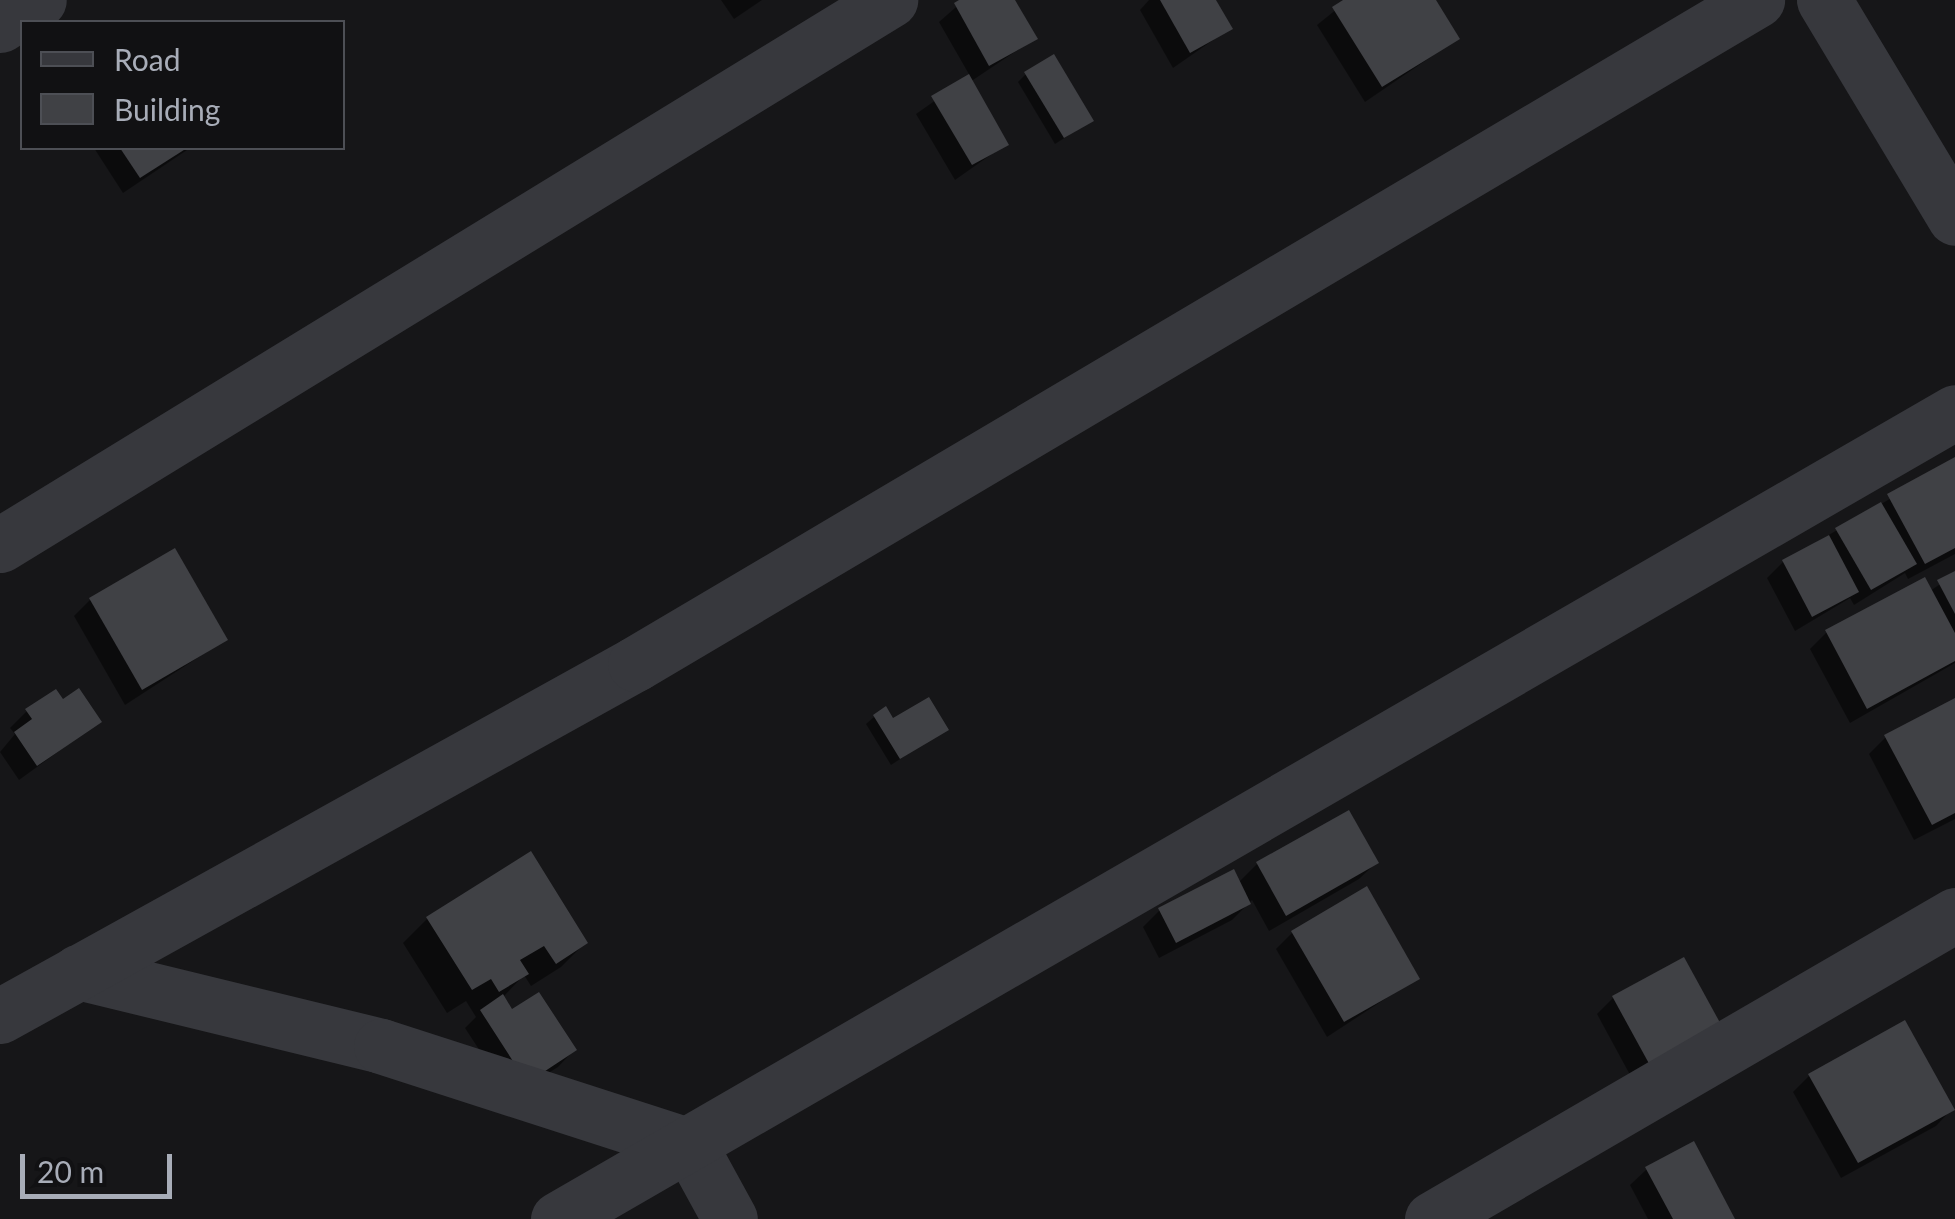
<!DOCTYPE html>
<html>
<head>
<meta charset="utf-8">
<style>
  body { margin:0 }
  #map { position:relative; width:1955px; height:1219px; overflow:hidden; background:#161618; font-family:Lato,sans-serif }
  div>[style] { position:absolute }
  .shadow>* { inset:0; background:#0007 }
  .building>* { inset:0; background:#404145 }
  .minor>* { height:55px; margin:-27.5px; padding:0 27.5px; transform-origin:27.5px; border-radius:27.5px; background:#37383d }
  span { translate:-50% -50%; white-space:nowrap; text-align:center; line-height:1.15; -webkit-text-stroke:10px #111113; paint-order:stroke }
  .legend { position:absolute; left:20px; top:20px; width:325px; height:130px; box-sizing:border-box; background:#111113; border:2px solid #4d4f55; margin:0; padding:12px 18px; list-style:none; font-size:30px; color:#a8adb8 }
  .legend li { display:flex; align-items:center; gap:20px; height:50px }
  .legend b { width:50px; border:2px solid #4d4f55 }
  .scale { position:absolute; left:20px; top:1154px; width:152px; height:45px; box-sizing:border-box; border:5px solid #a8adb8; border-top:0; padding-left:12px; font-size:30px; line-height:35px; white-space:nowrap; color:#a8adb8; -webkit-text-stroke:8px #111113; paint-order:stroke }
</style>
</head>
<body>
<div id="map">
  <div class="shadow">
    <i style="clip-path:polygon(721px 0,762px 0,734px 19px)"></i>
    <i style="clip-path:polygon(964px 0,1012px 0,1034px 39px,970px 82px,1006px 144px,955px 180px,916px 114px,970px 76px,939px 22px)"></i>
    <i style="clip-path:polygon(1149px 0,1213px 0,1229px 29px,1173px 68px,1140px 10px)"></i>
    <i style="clip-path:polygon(1348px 0,1434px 0,1457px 39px,1365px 102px,1317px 25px)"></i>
    <i style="clip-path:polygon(1026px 74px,1091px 121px,1055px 144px,1018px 82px)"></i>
    <i style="clip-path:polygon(94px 148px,190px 148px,123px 193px)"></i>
    <i style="clip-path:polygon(1954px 461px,1955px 554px,1908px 579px,1905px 573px,1854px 605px,1850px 598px,1795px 631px,1767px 578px,1783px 562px)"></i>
    <i style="clip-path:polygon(1955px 574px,1955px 663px,1850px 723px,1810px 649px,1827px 632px,1930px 591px)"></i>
    <i style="clip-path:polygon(90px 600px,225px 640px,125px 705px,74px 616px)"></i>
    <i style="clip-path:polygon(1955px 701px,1955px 819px,1914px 840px,1869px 754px,1886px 737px)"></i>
    <i style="clip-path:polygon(62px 702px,99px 722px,19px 780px,0 752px,15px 734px,10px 728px,27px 711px)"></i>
    <i style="clip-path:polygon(874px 717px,892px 722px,946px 729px,891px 765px,866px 724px)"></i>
    <i style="clip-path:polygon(1348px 813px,1376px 863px,1359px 879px,1269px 931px,1252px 900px,1232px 920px,1159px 958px,1143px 927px,1160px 910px,1238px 883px,1257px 864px)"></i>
    <i style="clip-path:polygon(427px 919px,585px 943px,561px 967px,531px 986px,524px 975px,502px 998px,512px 1013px,574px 1050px,558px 1067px,510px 1097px,465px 1028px,476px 1017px,466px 1001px,447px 1013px,403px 943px)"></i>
    <i style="clip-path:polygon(1292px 933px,1417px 978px,1327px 1037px,1276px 949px)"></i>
    <i style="clip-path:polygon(1613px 998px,1721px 1029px,1635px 1084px,1597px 1014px)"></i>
    <i style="clip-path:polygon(1809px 1076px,1952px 1109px,1936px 1126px,1841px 1178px,1793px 1092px)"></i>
    <i style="clip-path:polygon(1647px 1169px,1732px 1219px,1648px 1219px,1630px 1185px)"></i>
  </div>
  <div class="building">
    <i style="clip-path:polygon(959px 0,1015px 0,1038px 39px,989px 66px,954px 3px)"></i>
    <i style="clip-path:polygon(1160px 0,1216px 0,1233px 29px,1190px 53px)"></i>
    <i style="clip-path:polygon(1343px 0,1436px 0,1460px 39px,1382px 87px,1332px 7px)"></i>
    <i style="clip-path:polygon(1054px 54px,1094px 121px,1064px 138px,1024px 72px)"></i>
    <i style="clip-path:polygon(969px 74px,1009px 145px,972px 165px,931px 96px)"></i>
    <i style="clip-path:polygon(120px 148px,187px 148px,140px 178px)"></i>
    <i style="clip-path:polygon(1955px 457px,1955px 548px,1925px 564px,1887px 494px)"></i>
    <i style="clip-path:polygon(1881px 502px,1917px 564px,1871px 590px,1835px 528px)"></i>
    <i style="clip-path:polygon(1829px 535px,1859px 592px,1812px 617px,1782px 560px)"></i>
    <i style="clip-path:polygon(175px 548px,228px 640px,142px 690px,89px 598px)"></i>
    <i style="clip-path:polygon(1955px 571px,1955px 614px,1937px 580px)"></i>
    <i style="clip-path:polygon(1925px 577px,1955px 633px,1955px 661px,1867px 709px,1825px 630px)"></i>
    <i style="clip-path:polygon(79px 688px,102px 722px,37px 766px,14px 732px,32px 719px,25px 709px,56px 689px,63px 699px)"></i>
    <i style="clip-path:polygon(929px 697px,949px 730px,900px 759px,873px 715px,886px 706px,893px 718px)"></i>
    <i style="clip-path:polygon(1955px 698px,1955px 813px,1932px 825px,1884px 735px)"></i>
    <i style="clip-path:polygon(1349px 810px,1379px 863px,1286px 916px,1256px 862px)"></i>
    <i style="clip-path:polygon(531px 851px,588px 943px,556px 964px,544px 946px,520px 960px,529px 974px,499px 992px,491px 979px,472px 990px,426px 917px)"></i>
    <i style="clip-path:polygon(1234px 869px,1251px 904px,1176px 943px,1158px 908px)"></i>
    <i style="clip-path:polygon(1367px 886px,1420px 979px,1344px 1022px,1291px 931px)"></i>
    <i style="clip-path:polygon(1684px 957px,1724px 1030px,1652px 1069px,1612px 996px)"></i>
    <i style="clip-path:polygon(539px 992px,577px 1050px,527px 1083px,480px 1010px,503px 994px,512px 1009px)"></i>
    <i style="clip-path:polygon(1905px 1020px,1955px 1110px,1858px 1163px,1808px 1074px)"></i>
    <i style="clip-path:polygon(1694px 1141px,1735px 1219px,1673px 1219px,1645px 1167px)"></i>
  </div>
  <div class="minor">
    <i style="left:1824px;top:0;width:254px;rotate:59deg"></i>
    <i style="left:0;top:25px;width:46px;rotate:-32.7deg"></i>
    <i style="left:0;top:545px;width:1044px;rotate:-31.48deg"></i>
    <i style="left:78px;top:972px;width:312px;rotate:13.7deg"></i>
    <i style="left:381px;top:1046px;width:325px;rotate:17.9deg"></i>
    <i style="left:690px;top:1146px;width:83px;rotate:61.3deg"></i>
    <i style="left:0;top:1016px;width:726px;rotate:-29deg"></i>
    <i style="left:635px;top:664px;width:1304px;rotate:-30.62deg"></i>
    <i style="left:558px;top:1219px;width:1613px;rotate:-30.01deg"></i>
    <i style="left:1432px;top:1219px;width:605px;rotate:-30.17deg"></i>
  </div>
  <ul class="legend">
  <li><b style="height:12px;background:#37383d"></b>Road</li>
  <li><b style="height:28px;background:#404145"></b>Building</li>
  </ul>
  <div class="scale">20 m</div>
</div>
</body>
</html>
